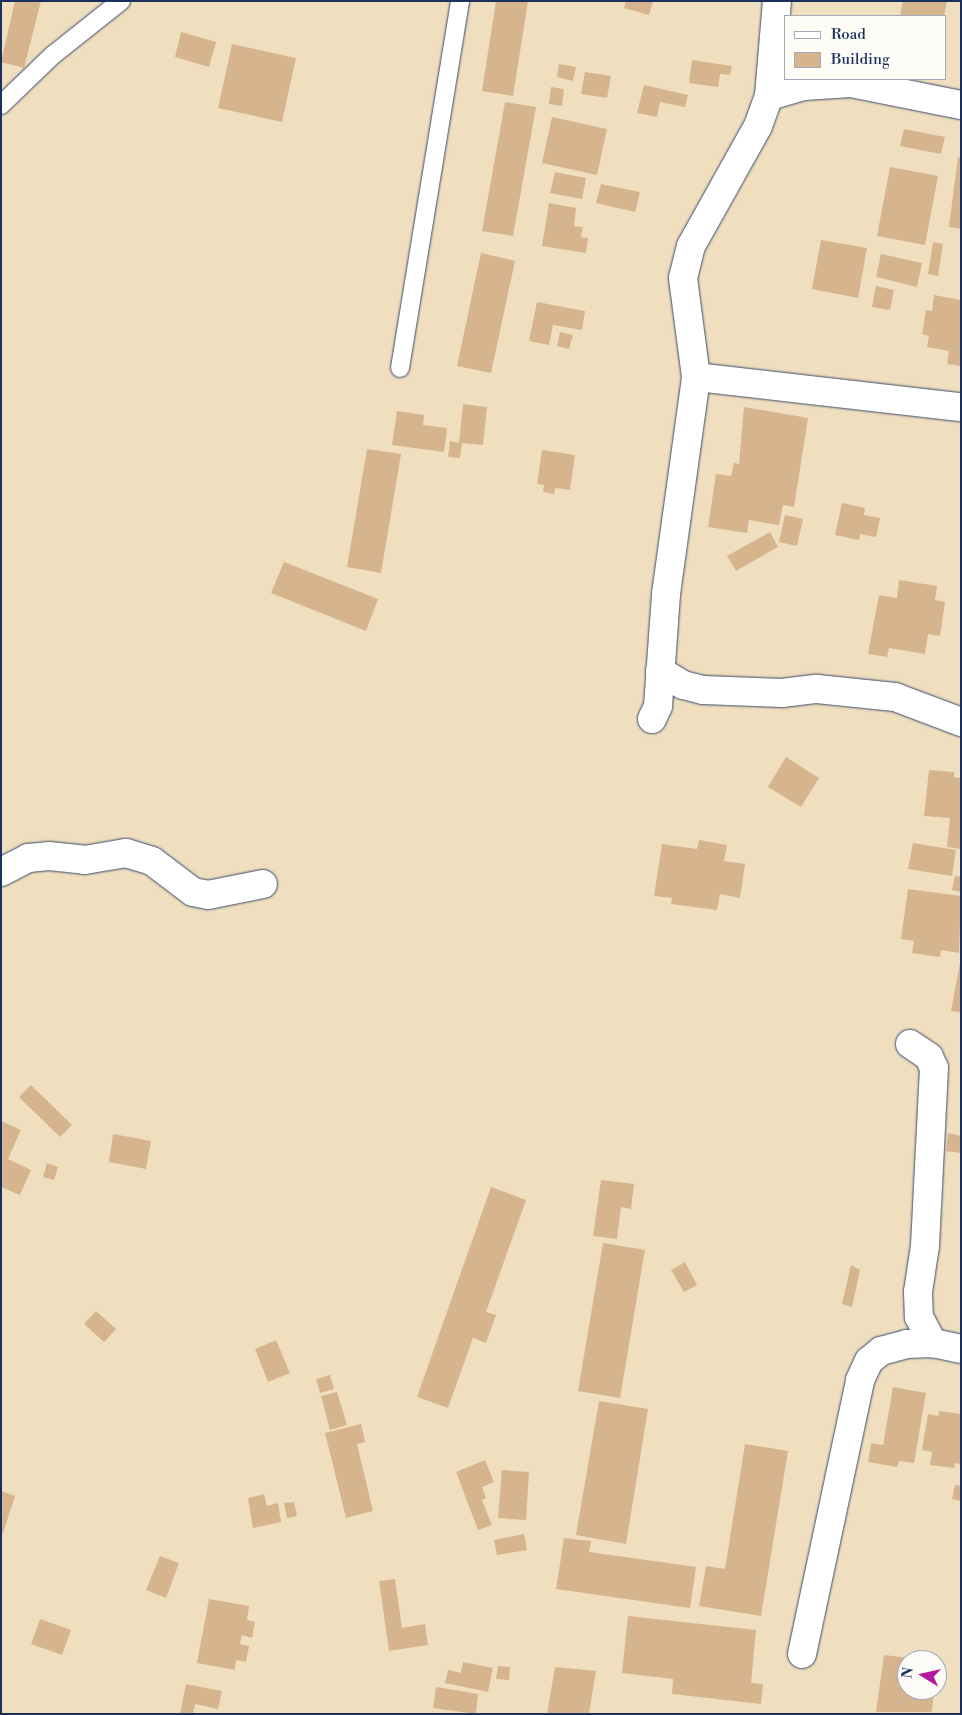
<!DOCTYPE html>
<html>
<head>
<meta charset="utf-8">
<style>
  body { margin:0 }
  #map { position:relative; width:962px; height:1715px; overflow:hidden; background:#efdfbe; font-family:"Libre Bodoni",serif }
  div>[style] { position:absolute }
  .building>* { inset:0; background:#d6b58e }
  .roads { filter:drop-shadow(0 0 1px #3b496c) drop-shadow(0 0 1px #3b496c) }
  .lane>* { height:18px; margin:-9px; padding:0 9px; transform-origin:9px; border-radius:9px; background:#fff }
  .street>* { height:28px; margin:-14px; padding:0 14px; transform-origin:14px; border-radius:14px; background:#fff }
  span { translate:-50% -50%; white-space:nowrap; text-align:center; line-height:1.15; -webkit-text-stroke:4px #fdfcf7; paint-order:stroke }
  .frame { position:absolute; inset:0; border:2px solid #1b2f5e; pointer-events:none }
  .legend { position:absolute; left:784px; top:15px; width:162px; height:65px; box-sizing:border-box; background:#fdfcf7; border:1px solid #a3aaba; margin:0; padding:6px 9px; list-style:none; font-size:15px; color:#1b2f5e }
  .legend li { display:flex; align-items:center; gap:10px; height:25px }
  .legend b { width:25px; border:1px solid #a3aaba }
  .north { position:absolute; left:897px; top:1650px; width:50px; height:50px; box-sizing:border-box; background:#fdfcf7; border:1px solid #a3aaba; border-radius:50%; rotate:279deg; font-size:14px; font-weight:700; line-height:20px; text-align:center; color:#1b2f5e }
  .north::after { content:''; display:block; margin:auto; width:18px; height:22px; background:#b5179e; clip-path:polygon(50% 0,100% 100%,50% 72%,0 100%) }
</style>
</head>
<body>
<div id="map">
  <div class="building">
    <i style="clip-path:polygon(15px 1px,41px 1px,24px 68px,1px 62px)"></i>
    <i style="clip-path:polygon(496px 1px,528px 1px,513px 96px,482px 91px)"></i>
    <i style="clip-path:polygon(626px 1px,653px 1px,649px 15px,624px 8px)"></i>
    <i style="clip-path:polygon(903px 1px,947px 1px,944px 16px,900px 16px)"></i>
    <i style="clip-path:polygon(181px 32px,216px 42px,209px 67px,175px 57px)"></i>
    <i style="clip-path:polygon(232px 44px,296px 58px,282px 122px,218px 108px)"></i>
    <i style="clip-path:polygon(692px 60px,732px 66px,730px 75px,720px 74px,718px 87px,689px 83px)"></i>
    <i style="clip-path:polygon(559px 64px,576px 67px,573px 81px,557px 77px)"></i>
    <i style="clip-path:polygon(585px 72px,611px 76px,607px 98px,581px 94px)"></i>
    <i style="clip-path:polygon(644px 85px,688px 95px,685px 107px,660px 102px,657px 117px,637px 113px)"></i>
    <i style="clip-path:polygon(551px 87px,564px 89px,562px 106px,549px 104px)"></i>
    <i style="clip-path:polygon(505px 102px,536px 107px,513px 236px,482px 231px)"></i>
    <i style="clip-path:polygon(552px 117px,607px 129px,597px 175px,542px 163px)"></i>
    <i style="clip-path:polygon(904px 129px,945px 137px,941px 154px,900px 146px)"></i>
    <i style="clip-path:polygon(958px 157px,961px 158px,961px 229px,949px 227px)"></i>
    <i style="clip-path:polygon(890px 167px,938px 176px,925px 245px,877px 236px)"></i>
    <i style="clip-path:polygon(555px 172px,586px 178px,582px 199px,550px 193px)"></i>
    <i style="clip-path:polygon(601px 184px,640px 192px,635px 212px,596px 203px)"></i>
    <i style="clip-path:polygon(549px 203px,576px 208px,574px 226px,583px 227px,581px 237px,588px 238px,586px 253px,542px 246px)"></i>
    <i style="clip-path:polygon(821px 240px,867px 248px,858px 298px,812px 289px)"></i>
    <i style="clip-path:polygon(933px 242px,943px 244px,938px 276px,928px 274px)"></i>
    <i style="clip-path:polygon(481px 253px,515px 261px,491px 373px,457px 366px)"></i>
    <i style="clip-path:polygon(881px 254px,922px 263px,917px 287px,876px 277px)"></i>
    <i style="clip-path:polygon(876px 286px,894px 290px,890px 310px,872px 307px)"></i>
    <i style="clip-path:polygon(934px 295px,961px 300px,961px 366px,947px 364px,949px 351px,927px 347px,929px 336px,922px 334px,926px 310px,932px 311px)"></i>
    <i style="clip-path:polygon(537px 302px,585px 311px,582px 330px,553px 325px,549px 345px,529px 341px)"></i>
    <i style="clip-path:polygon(560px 332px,573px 335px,569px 349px,557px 346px)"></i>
    <i style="clip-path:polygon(463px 404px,487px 407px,483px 445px,462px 443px,460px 458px,448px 457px,450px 441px,459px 443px)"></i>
    <i style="clip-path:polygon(744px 407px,808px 418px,794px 507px,783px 505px,779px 525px,749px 520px,747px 533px,708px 527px,716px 474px,731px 476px,734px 463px,739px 464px)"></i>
    <i style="clip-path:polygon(397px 411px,424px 415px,423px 425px,447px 428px,444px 452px,392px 445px)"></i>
    <i style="clip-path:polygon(367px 449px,401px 454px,381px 573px,347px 567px)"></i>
    <i style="clip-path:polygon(542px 450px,575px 455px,570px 490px,555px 488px,554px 494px,543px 492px,544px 485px,537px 484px)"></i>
    <i style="clip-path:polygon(842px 503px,865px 508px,864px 515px,880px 518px,876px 537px,860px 534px,859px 540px,835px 535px)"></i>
    <i style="clip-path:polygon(785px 515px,803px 519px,797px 546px,779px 542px)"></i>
    <i style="clip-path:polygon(770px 532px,778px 547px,736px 571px,727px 556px)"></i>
    <i style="clip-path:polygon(284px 562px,378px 599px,366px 631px,271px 593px)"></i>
    <i style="clip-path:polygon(899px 580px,937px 586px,935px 600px,945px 602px,940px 636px,928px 634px,925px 654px,889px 648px,887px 657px,868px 654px,879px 595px,897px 598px)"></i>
    <i style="clip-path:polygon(786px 757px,819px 778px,801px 807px,768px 787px)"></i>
    <i style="clip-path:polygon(929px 770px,954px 772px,954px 777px,961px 778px,961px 849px,947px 847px,950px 818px,924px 816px)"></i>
    <i style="clip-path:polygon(699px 840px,727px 845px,724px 861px,745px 864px,740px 898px,720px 894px,717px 910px,671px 904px,672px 898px,654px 896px,662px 844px,697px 849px)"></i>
    <i style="clip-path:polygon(913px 843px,956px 850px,952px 876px,908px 869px)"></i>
    <i style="clip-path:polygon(955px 876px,961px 877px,961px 892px,952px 890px)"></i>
    <i style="clip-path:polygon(908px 889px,961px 896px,959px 953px,941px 950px,940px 957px,912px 953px,914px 941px,901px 939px)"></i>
    <i style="clip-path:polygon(961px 958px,961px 1012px,951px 1011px)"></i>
    <i style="clip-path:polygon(31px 1085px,72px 1125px,60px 1137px,19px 1097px)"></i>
    <i style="clip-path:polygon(1px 1121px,21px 1130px,8px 1159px,31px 1170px,20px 1195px,1px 1187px)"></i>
    <i style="clip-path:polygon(948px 1133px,961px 1136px,961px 1153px,946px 1151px)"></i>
    <i style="clip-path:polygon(113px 1134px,151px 1141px,146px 1169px,109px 1162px)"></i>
    <i style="clip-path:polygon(47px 1163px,58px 1167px,54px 1180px,43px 1177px)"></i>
    <i style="clip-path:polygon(601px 1180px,634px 1184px,631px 1209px,621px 1207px,617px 1239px,593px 1236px)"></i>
    <i style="clip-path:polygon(491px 1187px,526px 1200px,486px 1312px,496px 1315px,486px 1343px,473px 1338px,448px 1408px,417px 1397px)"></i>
    <i style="clip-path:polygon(603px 1243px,645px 1250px,620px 1398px,578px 1391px)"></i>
    <i style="clip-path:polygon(685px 1262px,697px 1285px,684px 1292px,671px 1270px)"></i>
    <i style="clip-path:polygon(851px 1265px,860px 1270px,852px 1307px,842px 1304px)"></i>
    <i style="clip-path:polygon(96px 1311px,116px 1329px,104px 1342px,84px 1324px)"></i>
    <i style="clip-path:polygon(276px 1340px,290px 1373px,268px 1382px,255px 1349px)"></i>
    <i style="clip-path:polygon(330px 1375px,334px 1389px,320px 1393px,316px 1379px)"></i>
    <i style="clip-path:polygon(893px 1387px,926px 1393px,914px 1463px,899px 1461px,897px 1467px,868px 1462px,871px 1443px,883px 1445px)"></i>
    <i style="clip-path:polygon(337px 1392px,347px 1425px,330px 1430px,321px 1396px)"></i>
    <i style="clip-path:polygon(599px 1401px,648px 1409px,626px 1544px,576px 1535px)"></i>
    <i style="clip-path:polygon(939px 1411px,961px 1414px,961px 1464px,955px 1463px,954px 1468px,930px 1465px,932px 1452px,922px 1450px,928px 1414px,938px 1416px)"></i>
    <i style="clip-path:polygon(361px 1424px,365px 1442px,357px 1444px,373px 1511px,346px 1518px,325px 1433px)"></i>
    <i style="clip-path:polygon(745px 1444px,788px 1451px,761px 1616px,699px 1606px,706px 1566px,725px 1569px)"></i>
    <i style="clip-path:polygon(485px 1460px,494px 1482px,482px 1487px,486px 1498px,482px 1500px,492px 1525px,478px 1530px,456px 1472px)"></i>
    <i style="clip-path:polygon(502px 1470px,529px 1472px,526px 1520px,498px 1518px)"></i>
    <i style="clip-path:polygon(955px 1485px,961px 1486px,961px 1501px,952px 1499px)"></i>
    <i style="clip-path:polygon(1px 1491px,15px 1496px,2px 1536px,1px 1536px)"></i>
    <i style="clip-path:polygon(264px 1494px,267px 1506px,278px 1503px,281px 1522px,253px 1528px,248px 1498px)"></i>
    <i style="clip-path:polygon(294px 1502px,297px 1516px,287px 1518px,284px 1503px)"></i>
    <i style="clip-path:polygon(524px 1534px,527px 1550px,497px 1555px,494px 1540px)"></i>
    <i style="clip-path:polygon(564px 1538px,591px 1541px,589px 1552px,696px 1567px,690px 1608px,556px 1589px)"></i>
    <i style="clip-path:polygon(160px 1556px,179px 1563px,166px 1598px,146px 1590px)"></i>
    <i style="clip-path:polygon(395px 1579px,402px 1628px,425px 1624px,428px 1645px,389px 1651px,379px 1581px)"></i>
    <i style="clip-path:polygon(209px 1599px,249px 1606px,247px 1620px,255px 1622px,252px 1638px,242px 1635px,240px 1644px,249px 1646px,246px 1662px,236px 1660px,235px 1670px,197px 1663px)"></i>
    <i style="clip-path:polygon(628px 1616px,756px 1630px,751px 1683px,763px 1684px,761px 1704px,672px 1694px,673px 1679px,622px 1673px)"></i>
    <i style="clip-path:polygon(40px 1619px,71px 1630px,62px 1655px,31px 1644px)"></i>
    <i style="clip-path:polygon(884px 1655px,917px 1659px,907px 1660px,907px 1690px,934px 1690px,932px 1712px,876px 1712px)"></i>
    <i style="clip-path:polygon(463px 1662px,493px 1668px,488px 1692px,445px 1683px,448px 1670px,461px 1673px)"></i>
    <i style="clip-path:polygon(498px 1666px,510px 1667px,509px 1680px,496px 1679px)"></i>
    <i style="clip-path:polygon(555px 1667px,596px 1671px,589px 1714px,547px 1714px)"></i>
    <i style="clip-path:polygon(186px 1684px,222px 1691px,218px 1709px,195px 1704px,193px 1714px,180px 1714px)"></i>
    <i style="clip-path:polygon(436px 1687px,478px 1694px,476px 1714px,433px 1708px)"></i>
  </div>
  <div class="roads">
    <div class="lane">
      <i style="left:1px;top:105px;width:72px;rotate:-43.9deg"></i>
      <i style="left:53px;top:55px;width:87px;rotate:-38.5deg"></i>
      <i style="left:400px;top:368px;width:372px;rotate:-80.7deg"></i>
    </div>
    <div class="street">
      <i style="left:769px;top:96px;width:36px;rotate:-16deg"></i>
      <i style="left:804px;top:86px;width:47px;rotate:-3.7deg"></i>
      <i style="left:851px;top:83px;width:112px;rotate:11.3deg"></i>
      <i style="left:696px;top:377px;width:267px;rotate:6.5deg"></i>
      <i style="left:660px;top:671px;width:27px;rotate:31deg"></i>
      <i style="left:683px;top:685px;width:21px;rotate:14deg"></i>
      <i style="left:703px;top:690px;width:79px;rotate:2.2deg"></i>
      <i style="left:782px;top:693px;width:35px;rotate:-7deg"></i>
      <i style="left:817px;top:689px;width:78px;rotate:5.9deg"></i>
      <i style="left:895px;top:697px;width:71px;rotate:20.7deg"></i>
      <i style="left:652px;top:719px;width:14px;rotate:-65deg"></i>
      <i style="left:658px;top:706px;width:112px;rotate:-85.9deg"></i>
      <i style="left:666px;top:594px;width:219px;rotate:-82.1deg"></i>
      <i style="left:696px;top:377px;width:100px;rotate:-97.5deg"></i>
      <i style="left:683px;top:278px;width:33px;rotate:-76deg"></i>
      <i style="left:691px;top:246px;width:137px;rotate:-60.8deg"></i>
      <i style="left:758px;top:126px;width:32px;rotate:-70deg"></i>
      <i style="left:769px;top:96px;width:95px;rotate:-85.2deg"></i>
      <i style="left:1px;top:872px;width:30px;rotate:-27deg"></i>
      <i style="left:28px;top:858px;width:21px;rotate:-5deg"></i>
      <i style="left:49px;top:856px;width:36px;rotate:6deg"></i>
      <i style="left:85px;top:860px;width:42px;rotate:-9.7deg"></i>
      <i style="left:126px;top:853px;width:27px;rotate:17deg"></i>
      <i style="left:152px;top:861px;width:51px;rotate:37.1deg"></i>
      <i style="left:193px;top:892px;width:15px;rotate:11deg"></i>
      <i style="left:208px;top:895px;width:56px;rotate:-11.3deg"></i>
      <i style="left:910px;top:1044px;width:23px;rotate:34deg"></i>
      <i style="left:929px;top:1057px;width:12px;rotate:66deg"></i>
      <i style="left:934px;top:1068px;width:178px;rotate:92.9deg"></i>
      <i style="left:925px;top:1246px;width:47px;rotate:98.7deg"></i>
      <i style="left:918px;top:1292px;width:25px;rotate:88deg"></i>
      <i style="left:919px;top:1317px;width:30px;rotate:62deg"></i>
      <i style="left:802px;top:1654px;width:280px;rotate:-78deg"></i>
      <i style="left:860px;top:1380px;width:21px;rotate:-65deg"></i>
      <i style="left:869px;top:1361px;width:16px;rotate:-40deg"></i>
      <i style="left:881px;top:1351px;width:27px;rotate:-15deg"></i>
      <i style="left:907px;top:1344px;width:26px;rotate:-2deg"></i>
      <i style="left:933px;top:1343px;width:29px;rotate:12deg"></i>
    </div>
  </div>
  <div class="frame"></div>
  <ul class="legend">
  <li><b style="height:6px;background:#fff"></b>Road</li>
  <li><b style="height:14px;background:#d6b58e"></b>Building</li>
  </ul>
  <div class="north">N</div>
</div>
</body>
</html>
